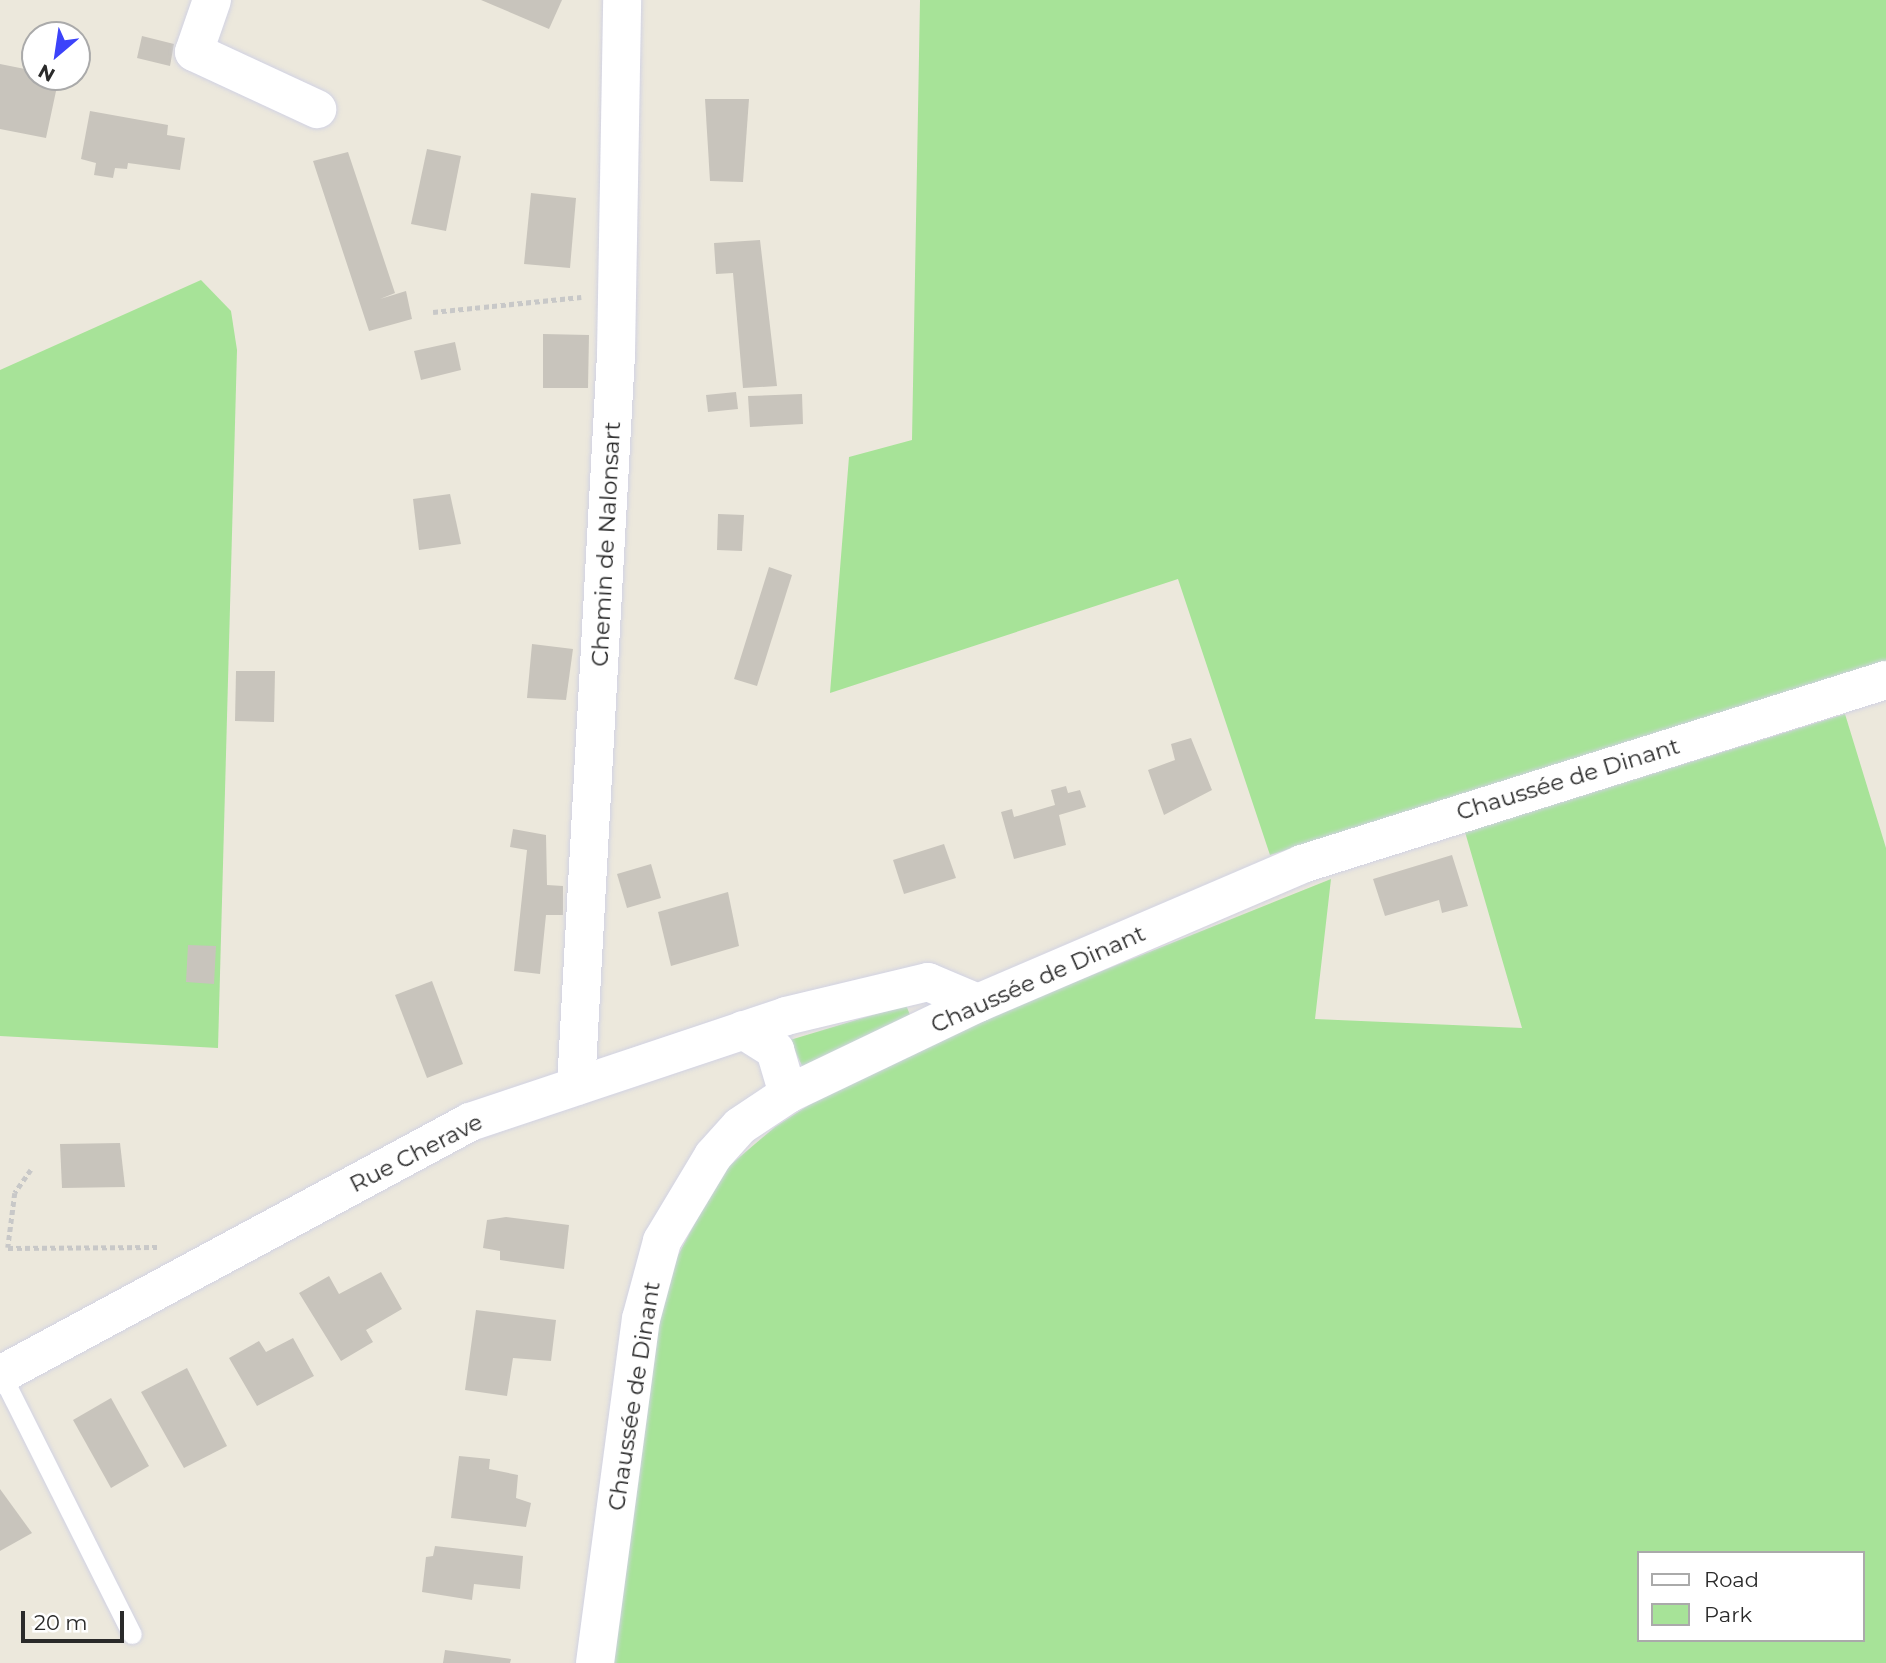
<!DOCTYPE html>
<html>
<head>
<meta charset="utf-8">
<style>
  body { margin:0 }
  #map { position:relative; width:1886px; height:1663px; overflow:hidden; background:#ece8dc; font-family:Montserrat,sans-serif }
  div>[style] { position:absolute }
  .green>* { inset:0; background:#a7e398 }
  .building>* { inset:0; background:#c8c4bc }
  .path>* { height:4.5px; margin-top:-2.25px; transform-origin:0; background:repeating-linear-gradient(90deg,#c8c8c8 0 5px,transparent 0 8.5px) }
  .roads { filter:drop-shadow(0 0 2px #d1d2e3) drop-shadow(0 0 2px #d1d2e3) }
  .lane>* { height:19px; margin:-9.5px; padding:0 9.5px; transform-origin:9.5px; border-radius:9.5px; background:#fff }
  .street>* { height:38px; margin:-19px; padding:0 19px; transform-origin:19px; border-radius:19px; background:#fff }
  .secondary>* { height:38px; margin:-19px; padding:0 19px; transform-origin:19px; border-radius:19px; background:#fff }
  span { translate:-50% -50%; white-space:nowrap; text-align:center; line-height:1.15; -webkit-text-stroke:7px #fff; paint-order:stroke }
  .street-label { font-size:23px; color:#2a2a2a }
  .legend { position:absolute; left:1637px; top:1551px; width:228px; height:91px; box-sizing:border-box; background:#fff; border:2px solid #aaa; margin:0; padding:9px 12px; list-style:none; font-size:21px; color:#2a2a2a }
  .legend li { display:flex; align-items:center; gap:14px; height:35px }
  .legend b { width:35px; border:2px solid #aaa }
  .north { position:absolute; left:21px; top:21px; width:70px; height:70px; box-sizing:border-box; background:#fff; border:2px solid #aaa; border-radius:50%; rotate:209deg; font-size:19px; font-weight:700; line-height:28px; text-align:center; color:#2a2a2a }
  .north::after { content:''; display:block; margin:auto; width:24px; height:32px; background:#3c43fa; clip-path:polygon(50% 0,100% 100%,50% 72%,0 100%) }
  .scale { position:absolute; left:21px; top:1611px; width:103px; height:32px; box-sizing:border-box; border:4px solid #2a2a2a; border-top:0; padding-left:9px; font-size:21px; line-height:24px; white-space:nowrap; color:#2a2a2a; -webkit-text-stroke:5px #fff; paint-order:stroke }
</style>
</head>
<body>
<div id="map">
  <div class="green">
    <i style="clip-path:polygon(920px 0,1886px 0,1886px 663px,1270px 855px,1178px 579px,830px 693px,849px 457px,912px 440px)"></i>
    <i style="clip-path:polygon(201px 280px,231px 311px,237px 350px,218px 1048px,0 1036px,0 370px)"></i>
    <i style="clip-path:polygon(evenodd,1845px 714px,1886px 848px,1886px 1663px,595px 1663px,620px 1479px,673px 1265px,721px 1173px,775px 1127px,815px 1101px,1010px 1008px,1331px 879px,1315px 1019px,1522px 1028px,1465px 832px,1845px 714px,1639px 1553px,1863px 1553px,1863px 1640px,1639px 1640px,1639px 1553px)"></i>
    <i style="clip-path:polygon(906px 1005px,910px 1015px,803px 1068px,790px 1040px)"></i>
  </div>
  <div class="building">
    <i style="clip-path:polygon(481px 0,562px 0,549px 29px)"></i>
    <i style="clip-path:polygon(142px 36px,174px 44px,170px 66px,137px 58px)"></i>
    <i style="clip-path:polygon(0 64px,35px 71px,35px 77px,59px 77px,46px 138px,0 129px)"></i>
    <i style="clip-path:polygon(705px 99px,749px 99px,743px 182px,710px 181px)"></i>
    <i style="clip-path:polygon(90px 111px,168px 125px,167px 135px,185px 138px,180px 170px,128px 163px,127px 169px,115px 168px,113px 178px,94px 175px,96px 163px,81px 159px)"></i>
    <i style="clip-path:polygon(427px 149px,461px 156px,446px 231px,411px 224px)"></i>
    <i style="clip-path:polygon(348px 152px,395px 293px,380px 299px,406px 291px,412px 319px,369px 331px,313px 161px)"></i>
    <i style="clip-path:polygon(531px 193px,576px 198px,570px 268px,524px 264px)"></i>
    <i style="clip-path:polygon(760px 240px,777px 386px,743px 388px,733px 273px,716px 274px,714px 243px)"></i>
    <i style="clip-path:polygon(543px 334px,589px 335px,588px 388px,543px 388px)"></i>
    <i style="clip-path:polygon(455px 342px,461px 370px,421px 380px,414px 351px)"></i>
    <i style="clip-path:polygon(736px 392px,738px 409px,708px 412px,706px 395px)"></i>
    <i style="clip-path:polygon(802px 394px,803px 424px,750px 427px,748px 396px)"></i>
    <i style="clip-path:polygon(450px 494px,461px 544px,419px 550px,413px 499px)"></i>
    <i style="clip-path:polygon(718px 514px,744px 515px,742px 551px,717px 550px)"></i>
    <i style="clip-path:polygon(769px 567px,792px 575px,757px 686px,734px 679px)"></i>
    <i style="clip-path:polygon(532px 644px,573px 649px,566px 700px,527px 698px)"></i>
    <i style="clip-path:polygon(236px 671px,275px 671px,274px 722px,235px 721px)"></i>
    <i style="clip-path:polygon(1191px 738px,1212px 790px,1164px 815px,1148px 770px,1175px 760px,1171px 744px)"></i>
    <i style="clip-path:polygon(1066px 786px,1068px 793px,1080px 790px,1086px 807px,1059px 815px,1066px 845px,1014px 859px,1001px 812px,1012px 809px,1014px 817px,1055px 805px,1051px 790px)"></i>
    <i style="clip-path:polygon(513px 829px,546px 835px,547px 885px,563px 886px,563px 915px,546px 915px,540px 974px,514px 971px,527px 850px,510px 847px)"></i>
    <i style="clip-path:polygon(944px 844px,956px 878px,904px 894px,893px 860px)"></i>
    <i style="clip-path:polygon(1452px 855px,1468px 906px,1442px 913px,1439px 900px,1385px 916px,1373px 879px)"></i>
    <i style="clip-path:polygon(651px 864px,661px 898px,627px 908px,617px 874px)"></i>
    <i style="clip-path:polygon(728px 892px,739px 946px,671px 966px,658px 912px)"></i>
    <i style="clip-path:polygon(188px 945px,216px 946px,214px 984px,186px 982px)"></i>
    <i style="clip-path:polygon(432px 981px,463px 1064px,427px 1078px,395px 995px)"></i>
    <i style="clip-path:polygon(120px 1143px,125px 1187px,62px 1188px,60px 1144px)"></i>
    <i style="clip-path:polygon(506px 1217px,569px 1225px,564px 1269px,500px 1260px,500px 1251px,483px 1248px,487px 1220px)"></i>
    <i style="clip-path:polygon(381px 1272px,402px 1309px,366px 1330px,373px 1342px,341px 1361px,299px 1293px,329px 1276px,339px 1294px)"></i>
    <i style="clip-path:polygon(476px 1310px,556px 1320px,551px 1361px,513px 1358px,507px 1396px,465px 1390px)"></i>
    <i style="clip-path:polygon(293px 1338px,314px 1376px,257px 1406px,229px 1358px,259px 1341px,266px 1352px)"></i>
    <i style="clip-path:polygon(187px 1368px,227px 1446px,184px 1468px,141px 1392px)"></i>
    <i style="clip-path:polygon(111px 1398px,149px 1466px,111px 1488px,73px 1420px)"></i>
    <i style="clip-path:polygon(459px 1456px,490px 1459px,489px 1469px,518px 1475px,516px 1498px,531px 1503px,526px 1527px,451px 1518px)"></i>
    <i style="clip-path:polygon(0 1489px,32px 1533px,0 1551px)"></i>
    <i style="clip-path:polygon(435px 1546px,523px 1556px,520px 1589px,474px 1584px,472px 1600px,422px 1592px,426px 1557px,433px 1556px)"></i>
    <i style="clip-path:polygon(445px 1650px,511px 1659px,510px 1663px,443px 1663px)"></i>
  </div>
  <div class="path">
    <i style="left:433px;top:312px;width:149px;rotate:-5.8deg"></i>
    <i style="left:31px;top:1170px;width:28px;rotate:125deg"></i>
    <i style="left:15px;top:1193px;width:55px;rotate:97.3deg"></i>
    <i style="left:8px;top:1248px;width:149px;rotate:-0.4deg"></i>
  </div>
  <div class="roads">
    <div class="lane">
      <i style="left:1px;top:1374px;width:291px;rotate:63.3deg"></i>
    </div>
    <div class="street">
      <i style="left:212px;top:0;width:55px;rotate:109.1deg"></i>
      <i style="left:194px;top:52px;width:136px;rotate:24.9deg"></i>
      <i style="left:576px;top:1086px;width:733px;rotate:-86.87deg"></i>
      <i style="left:616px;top:354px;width:354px;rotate:-89deg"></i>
    </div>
    <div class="secondary">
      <i style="left:743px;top:1030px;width:38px;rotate:32deg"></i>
      <i style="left:775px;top:1050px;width:46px;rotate:73.5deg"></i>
      <i style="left:0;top:1375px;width:534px;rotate:-28.29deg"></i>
      <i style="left:470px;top:1122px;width:333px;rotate:-18.5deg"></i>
      <i style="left:786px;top:1016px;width:146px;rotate:-13.5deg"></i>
      <i style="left:928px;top:982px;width:54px;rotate:22.8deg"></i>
      <i style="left:595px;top:1663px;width:347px;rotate:-82.4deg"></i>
      <i style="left:641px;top:1319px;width:81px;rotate:-74.9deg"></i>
      <i style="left:662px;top:1241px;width:99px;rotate:-59deg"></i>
      <i style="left:713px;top:1156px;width:40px;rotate:-48deg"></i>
      <i style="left:740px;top:1126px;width:58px;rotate:-33.7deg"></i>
      <i style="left:788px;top:1094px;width:211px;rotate:-25.6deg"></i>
      <i style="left:978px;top:1003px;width:353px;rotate:-23.2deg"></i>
      <i style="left:1302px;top:864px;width:612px;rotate:-17.49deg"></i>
    </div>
  </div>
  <div class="street-label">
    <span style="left:606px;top:544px;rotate:-87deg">Chemin de Nalonsart</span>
    <span style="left:1568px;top:779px;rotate:-17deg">Chaussée de Dinant</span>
    <span style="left:1038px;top:979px;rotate:-24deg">Chaussée de Dinant</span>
    <span style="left:416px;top:1153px;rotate:-27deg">Rue Cherave</span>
    <span style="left:634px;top:1396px;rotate:-81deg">Chaussée de Dinant</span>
  </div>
  <ul class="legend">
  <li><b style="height:9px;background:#fff"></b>Road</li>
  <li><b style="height:19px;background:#a7e398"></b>Park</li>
  </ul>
  <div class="north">N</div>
  <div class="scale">20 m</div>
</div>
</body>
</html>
